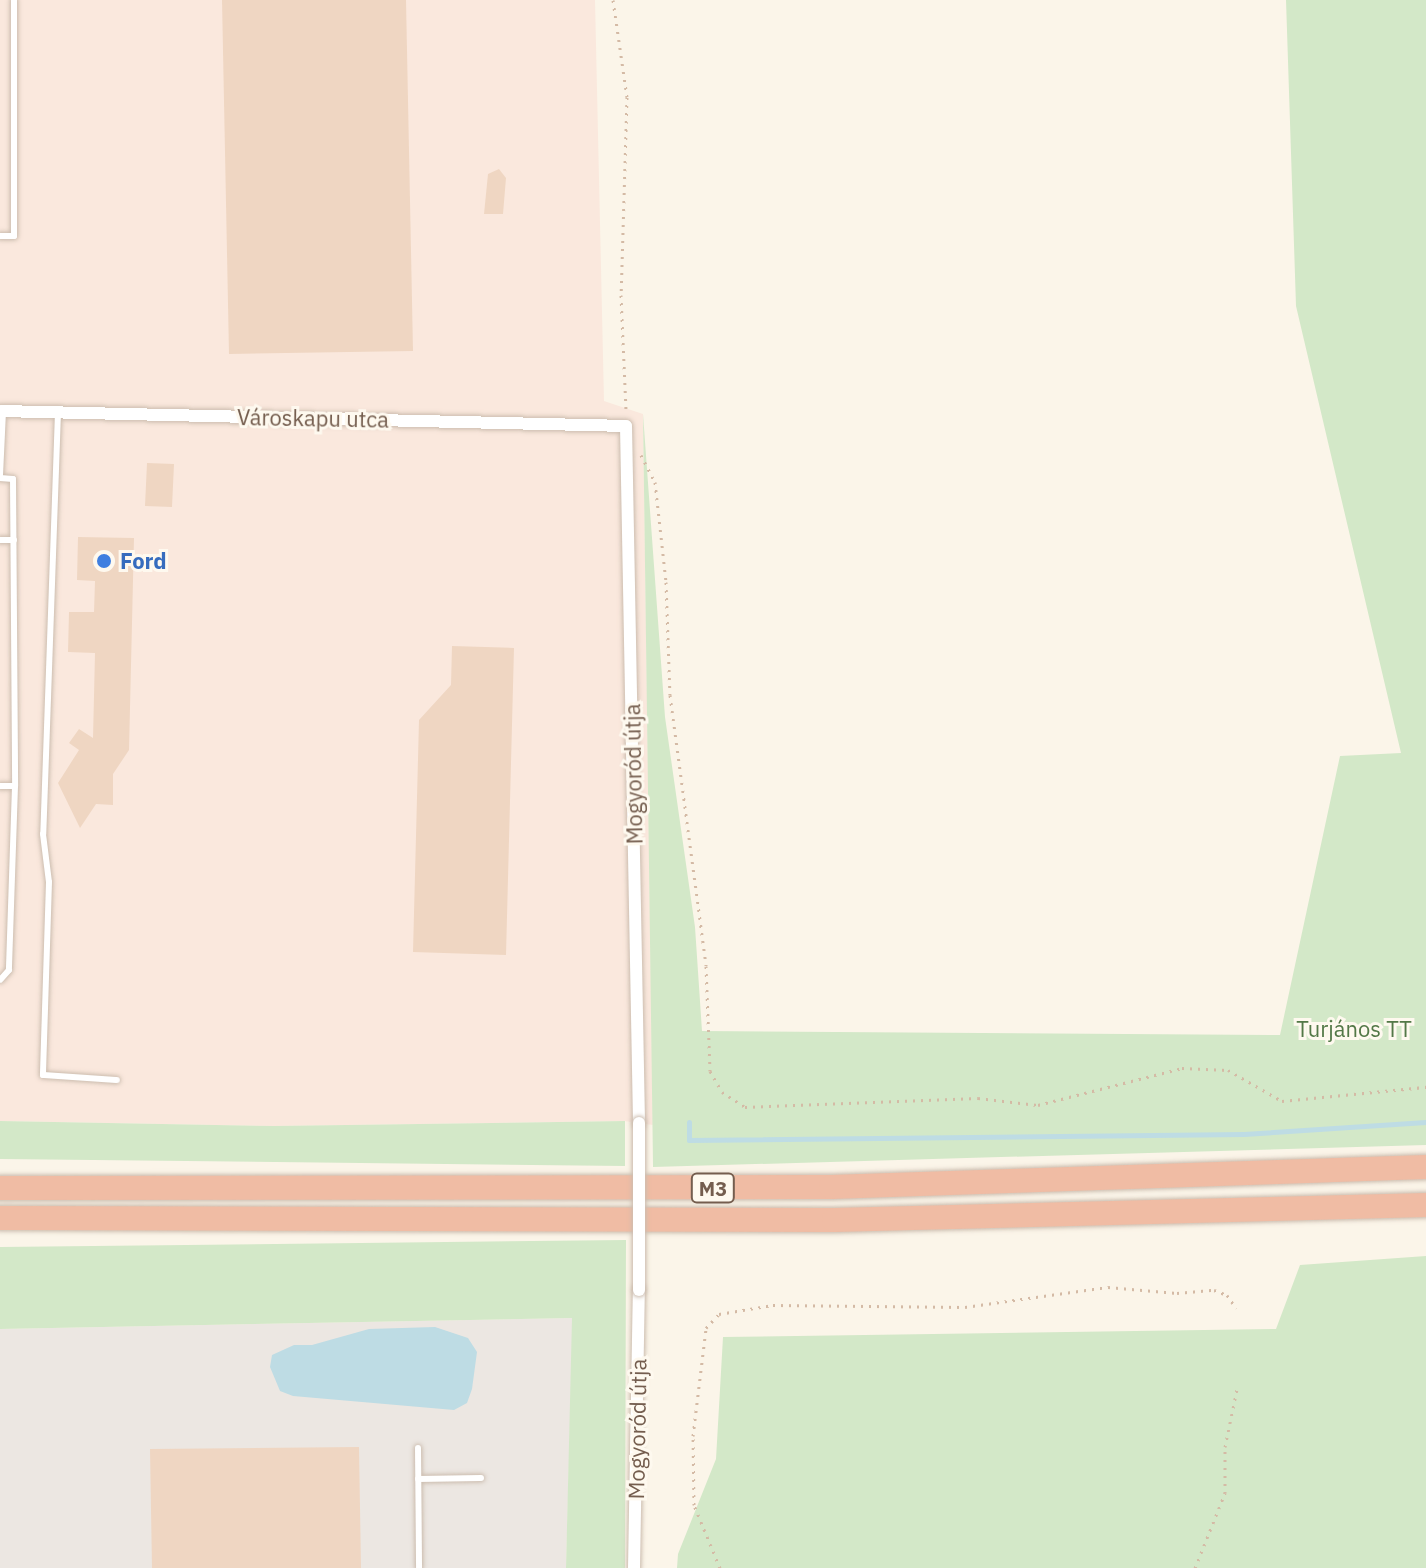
<!DOCTYPE html>
<html>
<head>
<meta charset="utf-8">
<style>
  body { margin:0 }
  #map { position:relative; width:1426px; height:1568px; overflow:hidden; background:#fbf5e9; font-family:"IBM Plex Sans",sans-serif }
  div>[style] { position:absolute }
  .commercial>* { inset:0; background:#fae8dd }
  .industrial>* { inset:0; background:#ece7e2 }
  .green>* { inset:0; background:#d3e8c8 }
  .water>* { inset:0; background:#bedce4 }
  .stream>* { height:5px; margin:-2.5px; padding:0 2.5px; transform-origin:2.5px; border-radius:2.5px; background:#bedce4 }
  .building>* { inset:0; background:#efd6c2 }
  .path>* { height:3px; margin-top:-1.5px; transform-origin:0; background:repeating-linear-gradient(90deg,#d4baa5 0 2px,transparent 0 8px) }
  .roads { filter:drop-shadow(0 0 2px #ccbdaf) drop-shadow(0 0 2px #ccbdaf) }
  .lane>* { height:6px; margin:-3px; padding:0 3px; transform-origin:3px; border-radius:3px; background:#fff }
  .street>* { height:12px; margin:-6px; padding:0 6px; transform-origin:6px; border-radius:6px; background:#fff }
  .highway>* { height:24px; margin:-12px; padding:0 12px; transform-origin:12px; border-radius:12px; background:#f0bca4 }
  .bridges { filter:drop-shadow(0 0 2px #ccbdaf) drop-shadow(0 0 2px #ccbdaf) }
  .street-bridge>* { height:12px; margin:-6px; padding:0 6px; transform-origin:6px; border-radius:6px; background:#fff }
  .dots>* { width:22px; height:22px; translate:-50% -50%; box-sizing:border-box; border:4px solid #fef9ef; border-radius:50% }
  span { translate:-50% -50%; white-space:nowrap; text-align:center; line-height:1.15; -webkit-text-stroke:6px #fef9ef; paint-order:stroke }
  .shield-label span { padding:2px 6px; background:#fef9ef; border:2px solid; border-radius:6px; -webkit-text-stroke-width:0 }
  .shield-label { font-size:20px; color:#745d4e; font-weight:700 }
  .street-label { font-size:22px; color:#745d4e }
  .shop-label { font-size:22px; color:#366cbe; font-weight:700 }
  .left { translate:0 -50%; text-align:left }
  .park-label { font-size:22px; color:#537847 }
</style>
</head>
<body>
<div id="map">
  <div class="commercial">
    <i style="clip-path:polygon(0 0,595px 0,604px 401px,643px 414px,653px 1125px,624px 1121px,274px 1126px,0 1121px)"></i>
  </div>
  <div class="industrial">
    <i style="clip-path:polygon(573px 1318px,566px 1568px,0 1568px,0 1329px)"></i>
  </div>
  <div class="green">
    <i style="clip-path:polygon(1286px 0,1426px 0,1426px 1145px,653px 1167px,643px 414px,665px 717px,695px 927px,702px 1031px,1280px 1035px,1340px 756px,1401px 753px,1296px 306px)"></i>
    <i style="clip-path:polygon(0 1121px,274px 1126px,625px 1121px,625px 1166px,0 1159px)"></i>
    <i style="clip-path:polygon(626px 1240px,625px 1568px,566px 1568px,572px 1318px,0 1329px,0 1247px)"></i>
    <i style="clip-path:polygon(1426px 1256px,1426px 1568px,677px 1568px,678px 1554px,716px 1459px,723px 1337px,1276px 1329px,1300px 1265px)"></i>
  </div>
  <div class="water">
    <i style="clip-path:polygon(435px 1327px,468px 1338px,477px 1352px,472px 1389px,467px 1403px,454px 1410px,293px 1396px,280px 1391px,270px 1367px,272px 1355px,294px 1345px,312px 1345px,369px 1329px)"></i>
  </div>
  <div class="stream">
    <i style="left:689px;top:1122px;width:18px;rotate:90deg"></i>
    <i style="left:689px;top:1140px;width:555px;rotate:-0.62deg"></i>
    <i style="left:1244px;top:1134px;width:182px;rotate:-3.8deg"></i>
  </div>
  <div class="building">
    <i style="clip-path:polygon(222px 0,406px 0,413px 351px,229px 354px)"></i>
    <i style="clip-path:polygon(499px 169px,506px 178px,503px 214px,484px 214px,488px 174px)"></i>
    <i style="clip-path:polygon(147px 463px,174px 464px,172px 507px,145px 506px)"></i>
    <i style="clip-path:polygon(78px 537px,134px 538px,129px 750px,113px 774px,113px 805px,96px 804px,80px 828px,58px 783px,79px 750px,69px 743px,79px 729px,93px 738px,95px 653px,68px 652px,69px 612px,94px 612px,95px 581px,77px 580px)"></i>
    <i style="clip-path:polygon(452px 646px,514px 648px,506px 955px,413px 952px,419px 720px,451px 685px)"></i>
    <i style="clip-path:polygon(359px 1447px,361px 1568px,152px 1568px,150px 1449px)"></i>
  </div>
  <div class="path">
    <i style="left:613px;top:0;width:98px;rotate:81.8deg"></i>
    <i style="left:627px;top:97px;width:198px;rotate:91.7deg"></i>
    <i style="left:621px;top:295px;width:116px;rotate:87.5deg"></i>
    <i style="left:641px;top:455px;width:30px;rotate:63deg"></i>
    <i style="left:655px;top:482px;width:101px;rotate:83.7deg"></i>
    <i style="left:666px;top:582px;width:113px;rotate:88deg"></i>
    <i style="left:670px;top:695px;width:273px;rotate:82.4deg"></i>
    <i style="left:706px;top:966px;width:105px;rotate:87.8deg"></i>
    <i style="left:710px;top:1071px;width:24px;rotate:60deg"></i>
    <i style="left:722px;top:1092px;width:27px;rotate:33deg"></i>
    <i style="left:745px;top:1107px;width:233px;rotate:-2.2deg"></i>
    <i style="left:978px;top:1098px;width:60px;rotate:6.7deg"></i>
    <i style="left:1038px;top:1105px;width:149px;rotate:-14.4deg"></i>
    <i style="left:1182px;top:1068px;width:46px;rotate:2.5deg"></i>
    <i style="left:1228px;top:1070px;width:62px;rotate:29.9deg"></i>
    <i style="left:1282px;top:1101px;width:145px;rotate:-5.6deg"></i>
    <i style="left:720px;top:1568px;width:68px;rotate:-112.4deg"></i>
    <i style="left:694px;top:1505px;width:69px;rotate:-90.8deg"></i>
    <i style="left:693px;top:1436px;width:109px;rotate:-83.1deg"></i>
    <i style="left:706px;top:1328px;width:19px;rotate:-47deg"></i>
    <i style="left:719px;top:1314px;width:55px;rotate:-9.5deg"></i>
    <i style="left:773px;top:1305px;width:192px;rotate:0.6deg"></i>
    <i style="left:965px;top:1307px;width:144px;rotate:-8deg"></i>
    <i style="left:1108px;top:1287px;width:69px;rotate:5deg"></i>
    <i style="left:1177px;top:1293px;width:37px;rotate:-5deg"></i>
    <i style="left:1214px;top:1290px;width:14px;rotate:21deg"></i>
    <i style="left:1227px;top:1295px;width:16px;rotate:55deg"></i>
    <i style="left:1195px;top:1568px;width:81px;rotate:-68.2deg"></i>
    <i style="left:1225px;top:1493px;width:46px;rotate:-90deg"></i>
    <i style="left:1225px;top:1447px;width:59px;rotate:-78.3deg"></i>
  </div>
  <div class="roads">
    <div class="lane">
      <i style="left:0;top:236px;width:14px"></i>
      <i style="left:14px;top:236px;width:236px;rotate:-90deg"></i>
      <i style="left:58px;top:412px;width:422px;rotate:92deg"></i>
      <i style="left:43px;top:834px;width:48px;rotate:82.9deg"></i>
      <i style="left:49px;top:882px;width:193px;rotate:91.8deg"></i>
      <i style="left:43px;top:1075px;width:74px;rotate:3.9deg"></i>
      <i style="left:0;top:475px;width:64px;rotate:-87.3deg"></i>
      <i style="left:0;top:478px;width:13px;rotate:4deg"></i>
      <i style="left:13px;top:479px;width:307px;rotate:89.6deg"></i>
      <i style="left:15px;top:786px;width:184px;rotate:91.9deg"></i>
      <i style="left:9px;top:970px;width:13px;rotate:132deg"></i>
      <i style="left:0;top:540px;width:14px"></i>
      <i style="left:0;top:786px;width:15px"></i>
      <i style="left:418px;top:1448px;width:120px;rotate:89.5deg"></i>
      <i style="left:418px;top:1479px;width:63px;rotate:-0.9deg"></i>
    </div>
    <div class="street">
      <i style="left:0;top:411px;width:626px;rotate:1.37deg"></i>
      <i style="left:626px;top:426px;width:697px;rotate:88.93deg"></i>
      <i style="left:634px;top:1568px;width:278px;rotate:-89deg"></i>
    </div>
    <div class="highway">
      <i style="left:0;top:1188px;width:831px;rotate:-0.07deg"></i>
      <i style="left:831px;top:1187px;width:595px;rotate:-1.93deg"></i>
      <i style="left:0;top:1218px;width:834px;rotate:0.14deg"></i>
      <i style="left:834px;top:1220px;width:592px;rotate:-1.45deg"></i>
    </div>
  </div>
  <div class="bridges">
    <div class="street-bridge">
      <i style="left:639px;top:1123px;width:167px;rotate:90deg"></i>
    </div>
  </div>
  <div class="dots">
    <i style="left:104px;top:561px;background:#3f7fe0"></i>
  </div>
  <div class="shield-label">
    <span style="left:713px;top:1188px">M3</span>
  </div>
  <div class="street-label">
    <span style="left:313px;top:418px;rotate:1deg">Városkapu utca</span>
    <span style="left:633px;top:774px;rotate:-91deg">Mogyoród útja</span>
    <span style="left:637px;top:1429px;rotate:-89deg">Mogyoród útja</span>
  </div>
  <div class="shop-label">
    <span class="left" style="left:120px;top:561px">Ford</span>
  </div>
  <div class="park-label">
    <span style="left:1354px;top:1029px">Turjános TT</span>
  </div>
</div>
</body>
</html>
